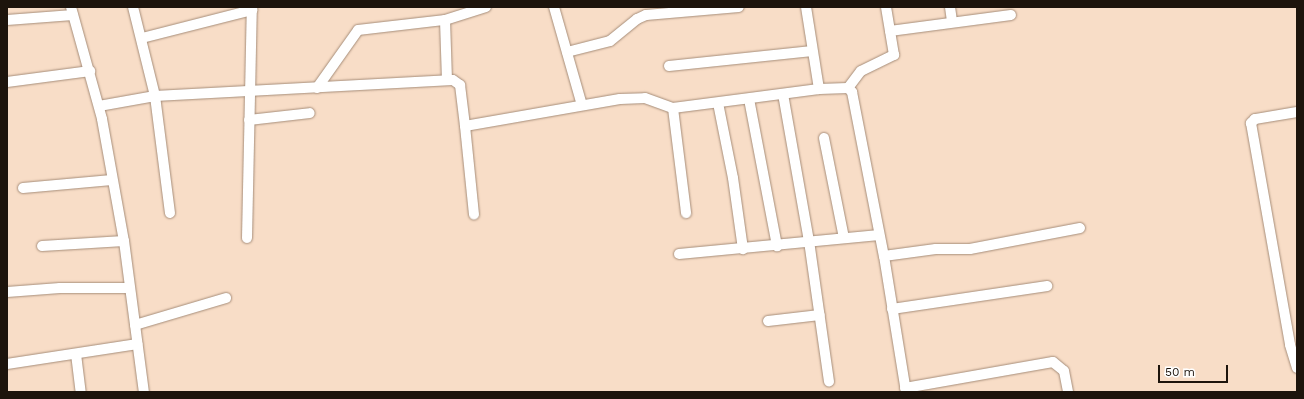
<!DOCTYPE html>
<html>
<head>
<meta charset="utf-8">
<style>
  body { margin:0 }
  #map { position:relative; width:1304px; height:399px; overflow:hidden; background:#f8ddc7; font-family:"Work Sans",sans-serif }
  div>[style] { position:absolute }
  .roads { filter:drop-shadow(0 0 1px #a68d79) drop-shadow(0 0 1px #a68d79) }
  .minor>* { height:10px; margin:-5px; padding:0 5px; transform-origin:5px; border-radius:5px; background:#fff }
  span { translate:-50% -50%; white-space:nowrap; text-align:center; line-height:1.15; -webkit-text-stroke:3px #fff; paint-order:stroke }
  .frame { position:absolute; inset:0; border:8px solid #1d140c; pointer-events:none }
  .scale { position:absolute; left:1158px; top:365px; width:70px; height:18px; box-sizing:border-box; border:2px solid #1d140c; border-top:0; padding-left:5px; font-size:12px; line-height:14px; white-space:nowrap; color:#1d140c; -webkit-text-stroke:3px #fff; paint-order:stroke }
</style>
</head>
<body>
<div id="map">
  <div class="roads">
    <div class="minor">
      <i style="left:71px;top:7px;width:116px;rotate:74.5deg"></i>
      <i style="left:102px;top:119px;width:124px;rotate:79.8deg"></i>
      <i style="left:124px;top:241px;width:152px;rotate:82.5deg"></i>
      <i style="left:133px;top:7px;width:92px;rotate:76.1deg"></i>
      <i style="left:155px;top:96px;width:118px;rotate:82.7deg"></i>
      <i style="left:554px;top:7px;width:102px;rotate:74.1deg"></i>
      <i style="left:806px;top:7px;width:83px;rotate:81deg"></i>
      <i style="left:950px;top:7px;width:15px;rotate:82deg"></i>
      <i style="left:7px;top:20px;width:66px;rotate:-4.3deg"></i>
      <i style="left:445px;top:20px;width:60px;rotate:88.1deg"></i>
      <i style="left:890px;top:31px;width:122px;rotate:-7.5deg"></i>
      <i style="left:142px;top:38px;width:114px;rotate:-14.3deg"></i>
      <i style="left:567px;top:52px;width:44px;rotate:-14.3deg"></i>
      <i style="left:610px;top:41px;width:35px;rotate:-39deg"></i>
      <i style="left:637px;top:19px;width:10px;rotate:-24deg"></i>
      <i style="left:646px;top:15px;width:93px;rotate:-4.9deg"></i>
      <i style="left:669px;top:66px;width:144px;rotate:-6deg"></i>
      <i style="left:7px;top:82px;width:84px;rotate:-7.5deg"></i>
      <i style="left:317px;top:88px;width:71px;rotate:-54.7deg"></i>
      <i style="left:358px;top:30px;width:88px;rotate:-6.6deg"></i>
      <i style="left:445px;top:20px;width:43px;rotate:-17.6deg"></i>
      <i style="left:848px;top:88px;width:21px;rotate:-53deg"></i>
      <i style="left:861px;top:71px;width:37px;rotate:-26deg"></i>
      <i style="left:894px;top:55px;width:49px;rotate:-99.5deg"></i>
      <i style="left:783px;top:94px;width:149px;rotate:80deg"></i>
      <i style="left:809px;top:241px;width:142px;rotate:81.9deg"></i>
      <i style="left:749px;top:99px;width:150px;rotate:79.2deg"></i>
      <i style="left:718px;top:103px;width:76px;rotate:78.7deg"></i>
      <i style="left:733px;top:178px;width:72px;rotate:82deg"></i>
      <i style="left:99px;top:106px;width:57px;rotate:-10.1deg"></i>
      <i style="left:155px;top:96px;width:298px;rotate:-3.1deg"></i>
      <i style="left:453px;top:80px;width:9px;rotate:36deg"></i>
      <i style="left:460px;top:85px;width:41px;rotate:83deg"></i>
      <i style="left:465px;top:126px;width:157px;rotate:-9.9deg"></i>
      <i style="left:620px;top:99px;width:25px;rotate:-2deg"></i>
      <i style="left:645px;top:98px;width:30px;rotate:20deg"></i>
      <i style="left:673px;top:108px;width:147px;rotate:-7.4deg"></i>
      <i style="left:819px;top:89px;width:29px;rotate:-2deg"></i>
      <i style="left:848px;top:88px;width:6px;rotate:45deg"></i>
      <i style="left:852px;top:92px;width:167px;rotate:79deg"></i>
      <i style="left:884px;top:256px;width:138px;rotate:80.8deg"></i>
      <i style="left:673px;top:108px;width:106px;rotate:82.9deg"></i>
      <i style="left:1297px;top:112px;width:43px;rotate:170.5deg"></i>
      <i style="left:1255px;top:119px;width:6px;rotate:135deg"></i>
      <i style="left:1251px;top:123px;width:225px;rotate:80deg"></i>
      <i style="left:1290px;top:345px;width:24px;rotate:73deg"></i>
      <i style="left:249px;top:120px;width:61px;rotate:-6.5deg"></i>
      <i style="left:465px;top:126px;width:89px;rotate:84.2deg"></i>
      <i style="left:824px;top:138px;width:102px;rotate:78.7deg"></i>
      <i style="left:23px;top:188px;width:89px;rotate:-5.1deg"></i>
      <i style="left:247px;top:238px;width:231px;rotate:-88.8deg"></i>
      <i style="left:42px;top:246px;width:82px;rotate:-3.5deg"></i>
      <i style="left:679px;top:254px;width:201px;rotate:-5.4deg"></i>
      <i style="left:884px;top:256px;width:52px;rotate:-7.7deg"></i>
      <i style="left:936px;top:249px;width:34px"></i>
      <i style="left:970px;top:249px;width:112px;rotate:-10.8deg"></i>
      <i style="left:7px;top:292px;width:53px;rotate:-4.3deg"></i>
      <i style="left:60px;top:288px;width:69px"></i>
      <i style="left:892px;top:309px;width:157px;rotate:-8.4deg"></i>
      <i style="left:768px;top:321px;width:52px;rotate:-6.6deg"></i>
      <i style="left:135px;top:325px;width:95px;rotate:-16.5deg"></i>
      <i style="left:76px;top:354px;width:38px;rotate:83deg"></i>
      <i style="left:7px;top:364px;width:132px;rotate:-8.7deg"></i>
      <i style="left:905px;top:388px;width:150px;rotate:-10deg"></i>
      <i style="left:1053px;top:362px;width:14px;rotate:39deg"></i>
      <i style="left:1064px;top:371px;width:21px;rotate:79deg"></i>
    </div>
  </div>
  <div class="frame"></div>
  <div class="scale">50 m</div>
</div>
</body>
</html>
